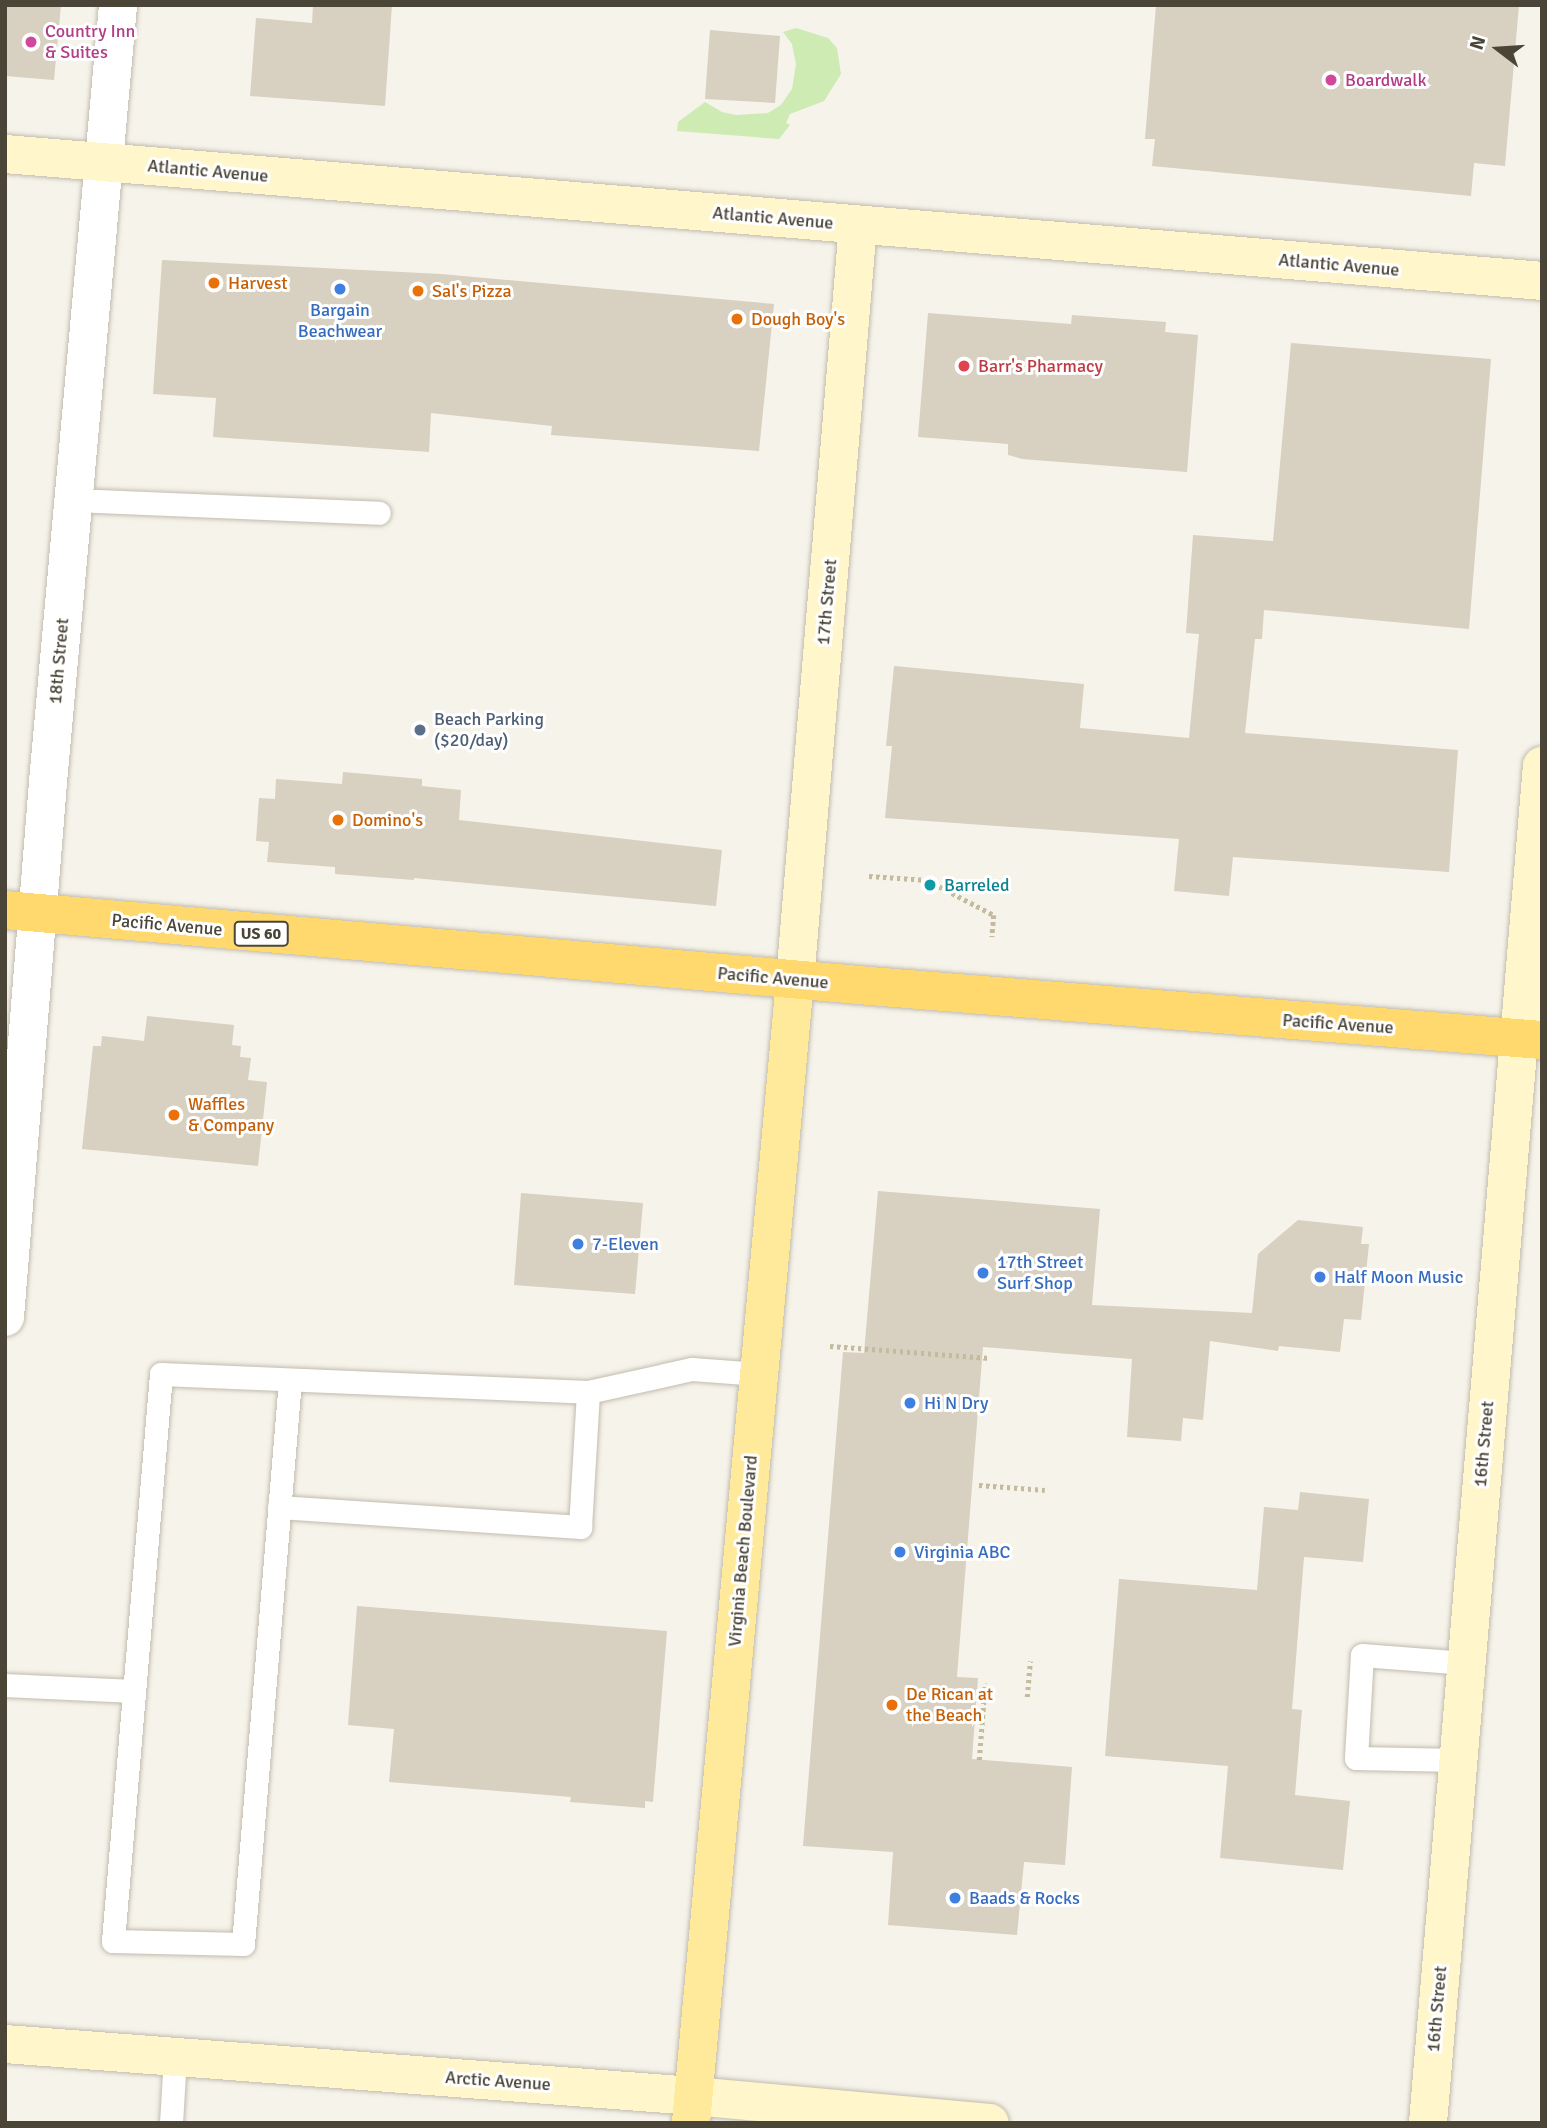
<!DOCTYPE html>
<html>
<head>
<meta charset="utf-8">
<style>
  body { margin:0 }
  #map { position:relative; width:1547px; height:2128px; overflow:hidden; background:#f6f3eb; font-family:Signika,sans-serif }
  div>[style] { position:absolute }
  .green>* { inset:0; background:#cdebb3 }
  .building>* { inset:0; background:#d8d0c0 }
  .path>* { height:4.5px; margin-top:-2.25px; transform-origin:0; background:repeating-linear-gradient(90deg,#c4ba9d 0 3.5px,transparent 0 7px) }
  .roads { filter:drop-shadow(0 0 2px #c2bcad) drop-shadow(0 0 2px #c2bcad) }
  .lane>* { height:23px; margin:-11.5px; padding:0 11.5px; transform-origin:11.5px; border-radius:11.5px; background:#fff }
  .street>* { height:38px; margin:-19px; padding:0 19px; transform-origin:19px; border-radius:19px; background:#fff }
  .secondary>* { height:38px; margin:-19px; padding:0 19px; transform-origin:19px; border-radius:19px; background:#fff6cc }
  .primary>* { height:38px; margin:-19px; padding:0 19px; transform-origin:19px; border-radius:19px; background:#ffea9b }
  .highway>* { height:38px; margin:-19px; padding:0 19px; transform-origin:19px; border-radius:19px; background:#ffd96d }
  .dots>* { width:19px; height:19px; translate:-50% -50%; box-sizing:border-box; border:4px solid #fff; border-radius:50% }
  span { translate:-50% -50%; white-space:nowrap; text-align:center; line-height:1.15; -webkit-text-stroke:6px #fff; paint-order:stroke }
  .shield-label span { padding:2px 5px; background:#fff; border:2px solid; border-radius:5px; -webkit-text-stroke-width:0 }
  .shield-label { font-size:16px; color:#4b4538; font-weight:700 }
  .hotel-label { font-size:18px; color:#b23c85 }
  .left { translate:0 -50%; text-align:left }
  .street-label { font-size:18px; color:#4b4538 }
  .food-label { font-size:18px; color:#c56008 }
  .shop-label { font-size:18px; color:#366cbe }
  .health-label { font-size:18px; color:#be3a42 }
  .service-label { font-size:18px; color:#4e5e75 }
  .culture-label { font-size:18px; color:#0d838f }
  .frame { position:absolute; inset:0; border:7px solid #4b4538; pointer-events:none }
  .north { position:absolute; left:1463px; top:14px; width:70px; height:70px; -webkit-text-stroke:5px #fff; paint-order:stroke; rotate:287deg; font-size:19px; font-weight:700; line-height:28px; text-align:center; color:#4b4538 }
  .north::after { content:''; display:block; margin:auto; width:24px; height:32px; background:#4b4538; clip-path:polygon(50% 0,100% 100%,50% 72%,0 100%) }
</style>
</head>
<body>
<div id="map">
  <div class="green">
    <i style="clip-path:polygon(796px 28px,828px 38px,837px 48px,841px 74px,824px 101px,790px 114px,786px 123px,790px 125px,779px 139px,677px 131px,678px 122px,705px 102px,722px 112px,736px 115px,768px 113px,781px 105px,792px 89px,796px 64px,792px 44px,783px 32px)"></i>
  </div>
  <div class="building">
    <i style="clip-path:polygon(5px 5px,61px 5px,54px 80px,5px 76px)"></i>
    <i style="clip-path:polygon(313px 5px,392px 5px,385px 106px,250px 96px,256px 18px,312px 23px)"></i>
    <i style="clip-path:polygon(1156px 5px,1519px 5px,1505px 166px,1474px 163px,1471px 196px,1152px 166px,1155px 139px,1145px 139px)"></i>
    <i style="clip-path:polygon(710px 30px,780px 36px,775px 103px,705px 99px)"></i>
    <i style="clip-path:polygon(162px 260px,441px 274px,774px 304px,759px 451px,551px 435px,552px 426px,431px 413px,429px 452px,213px 437px,216px 398px,153px 394px)"></i>
    <i style="clip-path:polygon(928px 313px,1071px 324px,1072px 315px,1166px 322px,1165px 332px,1198px 335px,1187px 472px,1022px 459px,1008px 455px,1008px 444px,918px 437px)"></i>
    <i style="clip-path:polygon(1291px 343px,1491px 359px,1469px 629px,1264px 610px,1262px 639px,1255px 639px,1245px 733px,1458px 750px,1449px 872px,1233px 857px,1229px 896px,1174px 891px,1179px 839px,885px 818px,892px 746px,886px 746px,894px 666px,1084px 684px,1080px 728px,1189px 738px,1199px 634px,1186px 633px,1193px 535px,1273px 541px)"></i>
    <i style="clip-path:polygon(343px 772px,422px 779px,422px 786px,461px 790px,459px 820px,722px 850px,716px 906px,414px 878px,414px 880px,335px 874px,335px 867px,267px 862px,269px 842px,256px 841px,259px 798px,275px 799px,276px 779px,342px 784px)"></i>
    <i style="clip-path:polygon(147px 1016px,234px 1025px,232px 1045px,241px 1046px,240px 1057px,251px 1058px,248px 1080px,267px 1082px,258px 1166px,82px 1149px,93px 1046px,101px 1046px,102px 1036px,144px 1041px)"></i>
    <i style="clip-path:polygon(878px 1191px,1100px 1209px,1092px 1305px,1252px 1313px,1258px 1254px,1298px 1220px,1363px 1227px,1361px 1244px,1369px 1244px,1361px 1320px,1344px 1319px,1340px 1352px,1279px 1346px,1278px 1351px,1210px 1341px,1203px 1420px,1183px 1418px,1181px 1441px,1127px 1437px,1132px 1359px,983px 1347px,957px 1677px,978px 1678px,972px 1759px,1072px 1767px,1065px 1865px,1024px 1862px,1017px 1935px,888px 1925px,893px 1852px,803px 1846px,843px 1352px,864px 1353px)"></i>
    <i style="clip-path:polygon(521px 1193px,643px 1203px,635px 1294px,514px 1285px)"></i>
    <i style="clip-path:polygon(1300px 1492px,1369px 1499px,1363px 1562px,1304px 1557px,1292px 1709px,1302px 1710px,1295px 1795px,1350px 1801px,1343px 1870px,1220px 1858px,1228px 1766px,1105px 1756px,1119px 1579px,1257px 1590px,1264px 1507px,1298px 1510px)"></i>
    <i style="clip-path:polygon(357px 1606px,667px 1631px,653px 1802px,645px 1801px,645px 1808px,570px 1802px,571px 1797px,389px 1782px,394px 1729px,348px 1725px)"></i>
  </div>
  <div class="path">
    <i style="left:869px;top:876px;width:58px;rotate:3.9deg"></i>
    <i style="left:927px;top:880px;width:76px;rotate:27.6deg"></i>
    <i style="left:994px;top:915px;width:22px;rotate:95deg"></i>
    <i style="left:830px;top:1346px;width:160px;rotate:4.3deg"></i>
    <i style="left:979px;top:1485px;width:66px;rotate:4.3deg"></i>
    <i style="left:1027px;top:1697px;width:36px;rotate:-85deg"></i>
    <i style="left:979px;top:1760px;width:77px;rotate:-85.5deg"></i>
  </div>
  <div class="roads">
    <div class="lane">
      <i style="left:73px;top:500px;width:306px;rotate:2.4deg"></i>
      <i style="left:290px;top:1380px;width:566px;rotate:94.76deg"></i>
      <i style="left:243px;top:1944px;width:130px;rotate:-178.7deg"></i>
      <i style="left:113px;top:1941px;width:569px;rotate:-85.16deg"></i>
      <i style="left:161px;top:1374px;width:427px;rotate:2.4deg"></i>
      <i style="left:588px;top:1392px;width:107px;rotate:-12.5deg"></i>
      <i style="left:692px;top:1369px;width:67px;rotate:4.3deg"></i>
      <i style="left:279px;top:1507px;width:302px;rotate:3.8deg"></i>
      <i style="left:580px;top:1527px;width:135px;rotate:-86.6deg"></i>
      <i style="left:5px;top:1685px;width:128px;rotate:2.7deg"></i>
      <i style="left:1458px;top:1760px;width:102px;rotate:-178.9deg"></i>
      <i style="left:1356px;top:1758px;width:103px;rotate:-86.7deg"></i>
      <i style="left:1362px;top:1655px;width:104px;rotate:4.4deg"></i>
      <i style="left:171px;top:2123px;width:66px;rotate:-86.5deg"></i>
    </div>
    <div class="street">
      <i style="left:5px;top:1317px;width:537px;rotate:-85.4deg"></i>
      <i style="left:48px;top:782px;width:780px;rotate:-84.85deg"></i>
    </div>
    <div class="secondary">
      <i style="left:5px;top:154px;width:1542px;rotate:4.72deg"></i>
      <i style="left:795px;top:980px;width:758px;rotate:-85.23deg"></i>
      <i style="left:5px;top:2044px;width:690px;rotate:4.32deg"></i>
      <i style="left:693px;top:2096px;width:298px;rotate:5.2deg"></i>
      <i style="left:1428px;top:2123px;width:1362px;rotate:-85.2deg"></i>
    </div>
    <div class="primary">
      <i style="left:691px;top:2123px;width:1148px;rotate:-84.8deg"></i>
    </div>
    <div class="highway">
      <i style="left:5px;top:910px;width:856px;rotate:5.02deg"></i>
      <i style="left:858px;top:985px;width:686px;rotate:4.6deg"></i>
    </div>
  </div>
  <div class="dots">
    <i style="left:31px;top:42px;background:#d1479c"></i>
    <i style="left:1331px;top:80px;background:#d1479c"></i>
    <i style="left:214px;top:283px;background:#e8710a"></i>
    <i style="left:340px;top:289px;background:#3f7fe0"></i>
    <i style="left:418px;top:291px;background:#e8710a"></i>
    <i style="left:737px;top:319px;background:#e8710a"></i>
    <i style="left:964px;top:366px;background:#e0444e"></i>
    <i style="left:420px;top:730px;background:#5c6f8a"></i>
    <i style="left:338px;top:820px;background:#e8710a"></i>
    <i style="left:930px;top:885px;background:#0f9aa8"></i>
    <i style="left:174px;top:1115px;background:#e8710a"></i>
    <i style="left:578px;top:1244px;background:#3f7fe0"></i>
    <i style="left:983px;top:1273px;background:#3f7fe0"></i>
    <i style="left:1320px;top:1277px;background:#3f7fe0"></i>
    <i style="left:910px;top:1403px;background:#3f7fe0"></i>
    <i style="left:900px;top:1552px;background:#3f7fe0"></i>
    <i style="left:892px;top:1705px;background:#e8710a"></i>
    <i style="left:955px;top:1898px;background:#3f7fe0"></i>
  </div>
  <div class="shield-label">
    <span style="left:261px;top:934px">US 60</span>
  </div>
  <div class="hotel-label">
    <span class="left" style="left:45px;top:42px">Country Inn<br>&amp; Suites</span>
    <span class="left" style="left:1345px;top:80px">Boardwalk</span>
  </div>
  <div class="street-label">
    <span style="left:208px;top:171px;rotate:5deg">Atlantic Avenue</span>
    <span style="left:773px;top:218px;rotate:5deg">Atlantic Avenue</span>
    <span style="left:1339px;top:265px;rotate:5deg">Atlantic Avenue</span>
    <span style="left:827px;top:602px;rotate:-85deg">17th Street</span>
    <span style="left:59px;top:661px;rotate:-85deg">18th Street</span>
    <span style="left:167px;top:925px;rotate:5deg">Pacific Avenue</span>
    <span style="left:773px;top:978px;rotate:5deg">Pacific Avenue</span>
    <span style="left:1338px;top:1024px;rotate:4deg">Pacific Avenue</span>
    <span style="left:1484px;top:1444px;rotate:-85deg">16th Street</span>
    <span style="left:743px;top:1551px;rotate:-85deg">Virginia Beach Boulevard</span>
    <span style="left:1437px;top:2009px;rotate:-85deg">16th Street</span>
    <span style="left:498px;top:2081px;rotate:4deg">Arctic Avenue</span>
  </div>
  <div class="food-label">
    <span class="left" style="left:228px;top:283px">Harvest</span>
    <span class="left" style="left:432px;top:291px">Sal's Pizza</span>
    <span class="left" style="left:751px;top:319px">Dough Boy's</span>
    <span class="left" style="left:352px;top:820px">Domino's</span>
    <span class="left" style="left:188px;top:1115px">Waffles<br>&amp; Company</span>
    <span class="left" style="left:906px;top:1705px">De Rican at<br>the Beach</span>
  </div>
  <div class="shop-label">
    <span style="left:340px;top:321px">Bargain<br>Beachwear</span>
    <span class="left" style="left:592px;top:1244px">7-Eleven</span>
    <span class="left" style="left:997px;top:1273px">17th Street<br>Surf Shop</span>
    <span class="left" style="left:1334px;top:1277px">Half Moon Music</span>
    <span class="left" style="left:924px;top:1403px">Hi N Dry</span>
    <span class="left" style="left:914px;top:1552px">Virginia ABC</span>
    <span class="left" style="left:969px;top:1898px">Baads &amp; Rocks</span>
  </div>
  <div class="health-label">
    <span class="left" style="left:978px;top:366px">Barr's Pharmacy</span>
  </div>
  <div class="service-label">
    <span class="left" style="left:434px;top:730px">Beach Parking<br>($20/day)</span>
  </div>
  <div class="culture-label">
    <span class="left" style="left:944px;top:885px">Barreled</span>
  </div>
  <div class="frame"></div>
  <div class="north">N</div>
</div>
</body>
</html>
